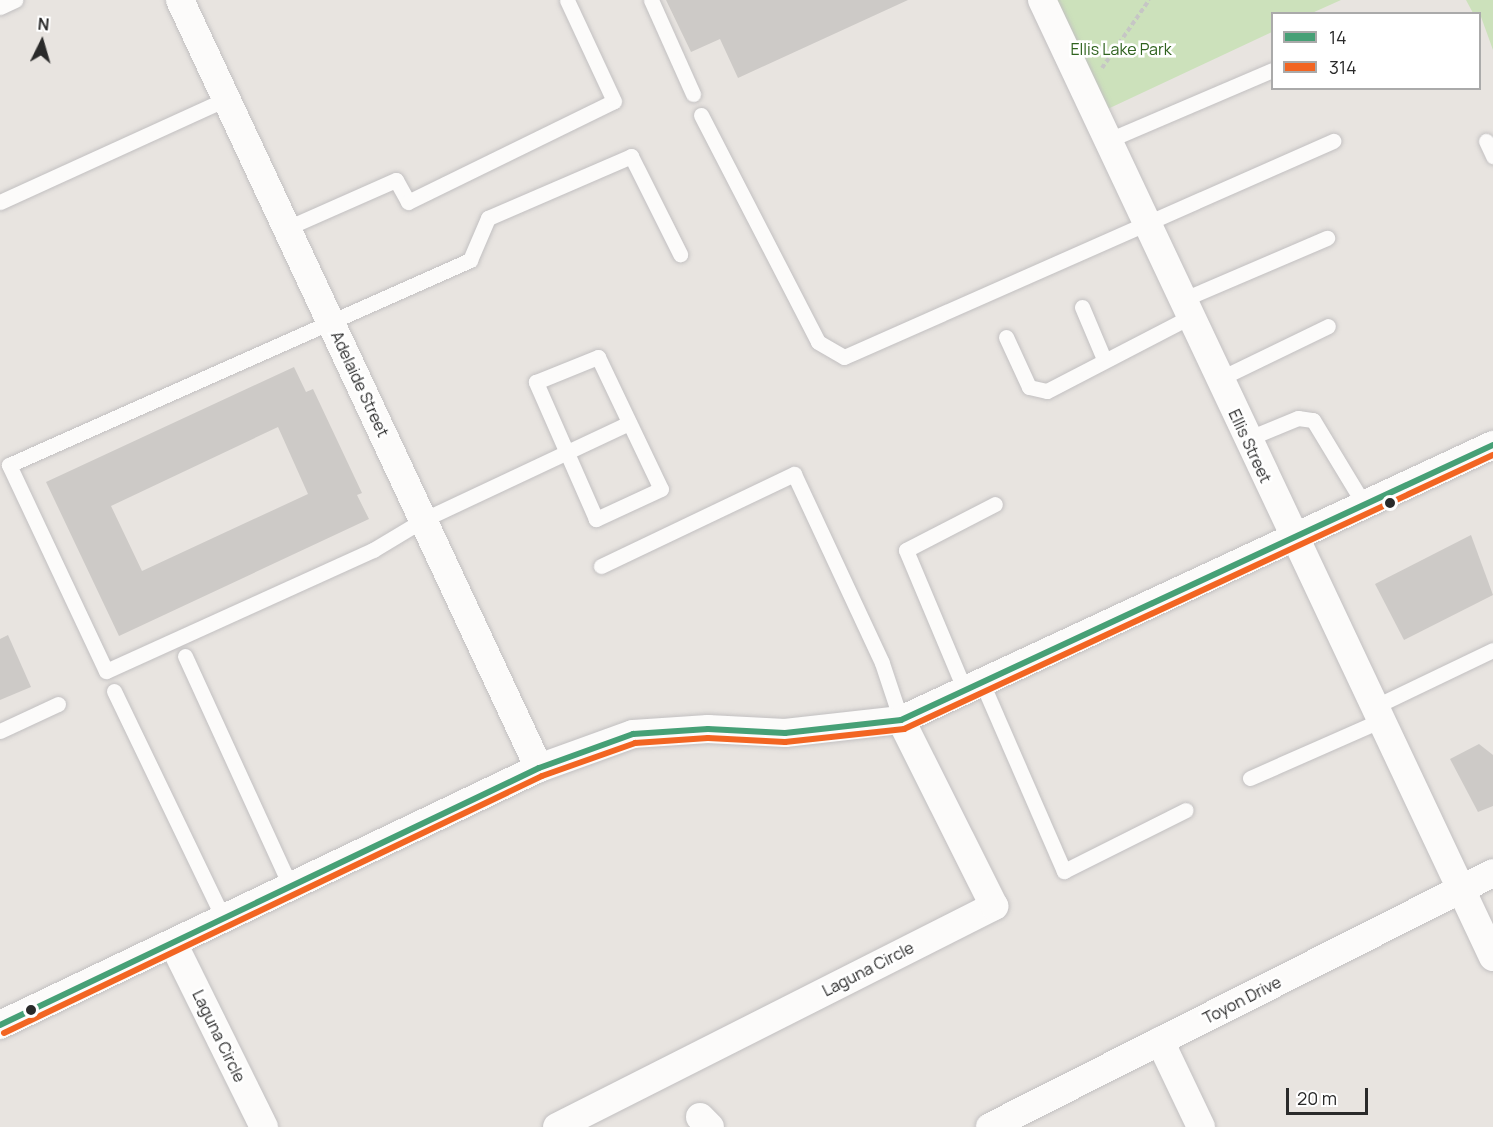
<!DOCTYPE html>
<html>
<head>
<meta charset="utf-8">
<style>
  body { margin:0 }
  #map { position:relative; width:1493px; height:1127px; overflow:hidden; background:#e8e4e0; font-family:Manrope,sans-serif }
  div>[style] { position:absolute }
  .green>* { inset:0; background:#cce1bb }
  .building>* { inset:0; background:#cdcac7 }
  .path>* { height:4px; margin-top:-2px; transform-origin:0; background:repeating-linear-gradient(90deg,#c6c6c5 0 4.5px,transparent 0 7.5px) }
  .roads { filter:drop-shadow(0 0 2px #c2c0c1) drop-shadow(0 0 2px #c2c0c1) }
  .lane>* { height:15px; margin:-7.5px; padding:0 7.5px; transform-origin:7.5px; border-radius:7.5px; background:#fcfbfa }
  .street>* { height:28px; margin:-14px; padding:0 14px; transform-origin:14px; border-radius:14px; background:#fcfbfa }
  .bus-1>* { height:6px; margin:-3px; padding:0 3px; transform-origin:3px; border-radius:3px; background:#46a076 }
  .bus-2>* { height:6px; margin:-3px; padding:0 3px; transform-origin:3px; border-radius:3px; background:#f26522 }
  .dots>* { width:16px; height:16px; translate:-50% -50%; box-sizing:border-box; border:3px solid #fff; border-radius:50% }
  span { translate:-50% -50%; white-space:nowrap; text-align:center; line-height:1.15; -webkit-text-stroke:5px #fff; paint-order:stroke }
  .park-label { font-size:16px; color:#2f621e }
  .street-label { font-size:16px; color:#2a2a2a }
  .legend { position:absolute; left:1271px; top:12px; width:210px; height:78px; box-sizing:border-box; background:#fff; border:2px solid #aaa; margin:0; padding:8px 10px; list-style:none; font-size:18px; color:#2a2a2a }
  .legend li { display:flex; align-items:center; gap:12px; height:30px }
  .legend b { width:30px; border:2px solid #aaa }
  .north { position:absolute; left:12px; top:12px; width:60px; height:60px; -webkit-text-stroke:4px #fff; paint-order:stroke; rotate:5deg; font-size:16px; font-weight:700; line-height:24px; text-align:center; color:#2a2a2a }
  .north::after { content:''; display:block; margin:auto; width:21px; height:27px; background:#2a2a2a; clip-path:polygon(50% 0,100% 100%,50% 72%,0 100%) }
  .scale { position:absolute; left:1286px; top:1088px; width:82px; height:27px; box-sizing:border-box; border:3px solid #2a2a2a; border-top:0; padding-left:8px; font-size:18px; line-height:21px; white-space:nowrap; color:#2a2a2a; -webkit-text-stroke:4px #fff; paint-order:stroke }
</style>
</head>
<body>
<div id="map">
  <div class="green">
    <i style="clip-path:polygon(1042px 0,1341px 0,1312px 13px,1272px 14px,1272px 32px,1097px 114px)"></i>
    <i style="clip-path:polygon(1466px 0,1493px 0,1493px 50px,1480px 14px,1473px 13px)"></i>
  </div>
  <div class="building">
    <i style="clip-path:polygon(666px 0,908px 0,738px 78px,720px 39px,691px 52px)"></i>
    <i style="clip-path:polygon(evenodd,294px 367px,306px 392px,313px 389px,362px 493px,357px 495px,369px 519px,119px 636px,46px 482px,294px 367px,278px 427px,308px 494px,142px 571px,111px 506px,278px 427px)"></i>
    <i style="clip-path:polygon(1471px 535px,1493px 595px,1404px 640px,1375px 584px)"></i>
    <i style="clip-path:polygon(8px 635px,31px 687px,0 700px,0 639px)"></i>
    <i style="clip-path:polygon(1479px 744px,1493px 755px,1493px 806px,1478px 812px,1450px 759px)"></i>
  </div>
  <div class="path">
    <i style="left:1102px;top:68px;width:83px;rotate:-55.3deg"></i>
  </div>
  <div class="roads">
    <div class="lane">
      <i style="left:651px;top:0;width:103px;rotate:65.9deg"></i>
      <i style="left:0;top:7px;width:17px;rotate:-25deg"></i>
      <i style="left:701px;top:115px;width:255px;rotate:62.7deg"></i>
      <i style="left:818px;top:342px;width:30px;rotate:30deg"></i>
      <i style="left:844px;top:357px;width:535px;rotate:-23.83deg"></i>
      <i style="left:1109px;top:140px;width:177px;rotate:-23.2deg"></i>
      <i style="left:1486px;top:141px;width:17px;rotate:65deg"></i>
      <i style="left:0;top:202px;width:248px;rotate:-24.5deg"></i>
      <i style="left:287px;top:228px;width:119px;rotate:-23.8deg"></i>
      <i style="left:396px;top:180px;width:25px;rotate:61deg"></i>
      <i style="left:408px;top:202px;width:229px;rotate:-26.1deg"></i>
      <i style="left:614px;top:101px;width:111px;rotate:-115deg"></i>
      <i style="left:1182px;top:300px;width:158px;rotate:-23.2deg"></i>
      <i style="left:1082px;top:307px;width:56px;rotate:67.1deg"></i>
      <i style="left:1006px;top:337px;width:55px;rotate:65.3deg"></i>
      <i style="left:1029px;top:387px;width:18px;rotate:13deg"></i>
      <i style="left:1047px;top:391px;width:161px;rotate:-27.4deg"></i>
      <i style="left:598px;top:357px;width:146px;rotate:64.5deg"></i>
      <i style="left:661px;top:489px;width:72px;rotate:155.2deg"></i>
      <i style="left:596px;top:519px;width:150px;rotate:-113.7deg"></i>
      <i style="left:536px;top:382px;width:67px;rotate:-22deg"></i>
      <i style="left:1219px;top:379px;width:121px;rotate:-25.9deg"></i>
      <i style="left:629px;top:423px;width:228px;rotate:154.8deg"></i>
      <i style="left:423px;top:520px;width:58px;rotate:149deg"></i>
      <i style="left:373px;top:550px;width:293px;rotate:155.6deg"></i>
      <i style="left:106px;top:671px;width:228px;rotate:-115.2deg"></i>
      <i style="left:9px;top:465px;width:505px;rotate:-23.97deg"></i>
      <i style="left:470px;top:260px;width:46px;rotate:-66.8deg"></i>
      <i style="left:488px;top:218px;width:156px;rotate:-23.4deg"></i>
      <i style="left:631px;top:156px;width:110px;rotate:63.4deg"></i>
      <i style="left:1247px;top:439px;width:55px;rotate:-22.4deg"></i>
      <i style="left:1298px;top:418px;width:15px;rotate:8deg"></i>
      <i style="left:1313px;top:420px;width:100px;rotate:58.8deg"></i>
      <i style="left:601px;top:566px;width:214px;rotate:-25.5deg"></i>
      <i style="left:794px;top:474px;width:208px;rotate:65deg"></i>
      <i style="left:882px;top:663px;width:60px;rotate:71.6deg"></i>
      <i style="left:185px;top:656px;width:257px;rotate:65.4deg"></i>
      <i style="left:983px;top:685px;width:203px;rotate:66.5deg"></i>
      <i style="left:1064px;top:871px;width:136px;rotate:-26.6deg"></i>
      <i style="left:114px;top:691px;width:256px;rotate:64.3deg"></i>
      <i style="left:966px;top:693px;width:155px;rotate:-112.8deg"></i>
      <i style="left:906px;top:550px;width:100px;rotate:-27.3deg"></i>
      <i style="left:1372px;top:708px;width:134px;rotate:-25.6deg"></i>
      <i style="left:0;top:731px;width:64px;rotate:-25deg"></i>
      <i style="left:1250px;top:778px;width:141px;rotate:-23.8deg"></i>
    </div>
    <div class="street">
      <i style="left:180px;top:0;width:848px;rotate:64.95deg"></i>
      <i style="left:1042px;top:0;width:1058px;rotate:64.77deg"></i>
      <i style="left:174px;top:945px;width:203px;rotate:63.7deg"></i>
      <i style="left:0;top:1025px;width:597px;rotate:-25.49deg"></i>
      <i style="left:539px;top:768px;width:100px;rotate:-19.9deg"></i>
      <i style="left:633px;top:734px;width:75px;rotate:-3.8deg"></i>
      <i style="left:708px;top:729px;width:77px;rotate:3deg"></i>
      <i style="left:785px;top:733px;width:117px;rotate:-6.4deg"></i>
      <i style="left:901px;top:720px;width:653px;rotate:-24.92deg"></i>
      <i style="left:1160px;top:1041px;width:95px;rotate:64.5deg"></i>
      <i style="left:700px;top:1117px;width:14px;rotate:45deg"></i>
      <i style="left:557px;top:1127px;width:490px;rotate:-26.8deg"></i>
      <i style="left:994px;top:906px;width:208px;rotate:-116.6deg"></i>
      <i style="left:990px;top:1127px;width:563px;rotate:-26.79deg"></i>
    </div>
  </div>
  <div class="bus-1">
    <i style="left:0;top:1025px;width:597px;rotate:-25.49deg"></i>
    <i style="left:539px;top:768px;width:100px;rotate:-19.9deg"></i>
    <i style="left:633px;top:734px;width:75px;rotate:-3.8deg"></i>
    <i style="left:708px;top:729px;width:77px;rotate:3deg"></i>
    <i style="left:785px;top:733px;width:117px;rotate:-6.4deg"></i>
    <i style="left:901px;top:720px;width:653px;rotate:-24.92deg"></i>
  </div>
  <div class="bus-2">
    <i style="left:4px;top:1033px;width:596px;rotate:-25.53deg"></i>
    <i style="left:542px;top:776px;width:99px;rotate:-19.5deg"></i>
    <i style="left:635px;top:743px;width:73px;rotate:-3.9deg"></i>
    <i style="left:708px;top:738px;width:77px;rotate:3deg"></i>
    <i style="left:785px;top:742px;width:120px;rotate:-6.2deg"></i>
    <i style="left:904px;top:729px;width:650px;rotate:-24.95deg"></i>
  </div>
  <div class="dots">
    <i style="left:1390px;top:503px;background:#2a2a2a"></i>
    <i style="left:31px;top:1010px;background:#2a2a2a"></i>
  </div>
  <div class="park-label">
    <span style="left:1121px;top:49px">Ellis Lake Park</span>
  </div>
  <div class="street-label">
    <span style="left:360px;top:384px;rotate:65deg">Adelaide Street</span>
    <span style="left:1250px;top:446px;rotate:65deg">Ellis Street</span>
    <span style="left:868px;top:969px;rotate:-27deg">Laguna Circle</span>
    <span style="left:1242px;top:1000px;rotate:-27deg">Toyon Drive</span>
    <span style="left:219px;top:1036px;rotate:64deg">Laguna Circle</span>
  </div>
  <ul class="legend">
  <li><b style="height:8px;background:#46a076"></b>14</li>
  <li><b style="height:8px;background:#f26522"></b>314</li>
  </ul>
  <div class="north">N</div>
  <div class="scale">20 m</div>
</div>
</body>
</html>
